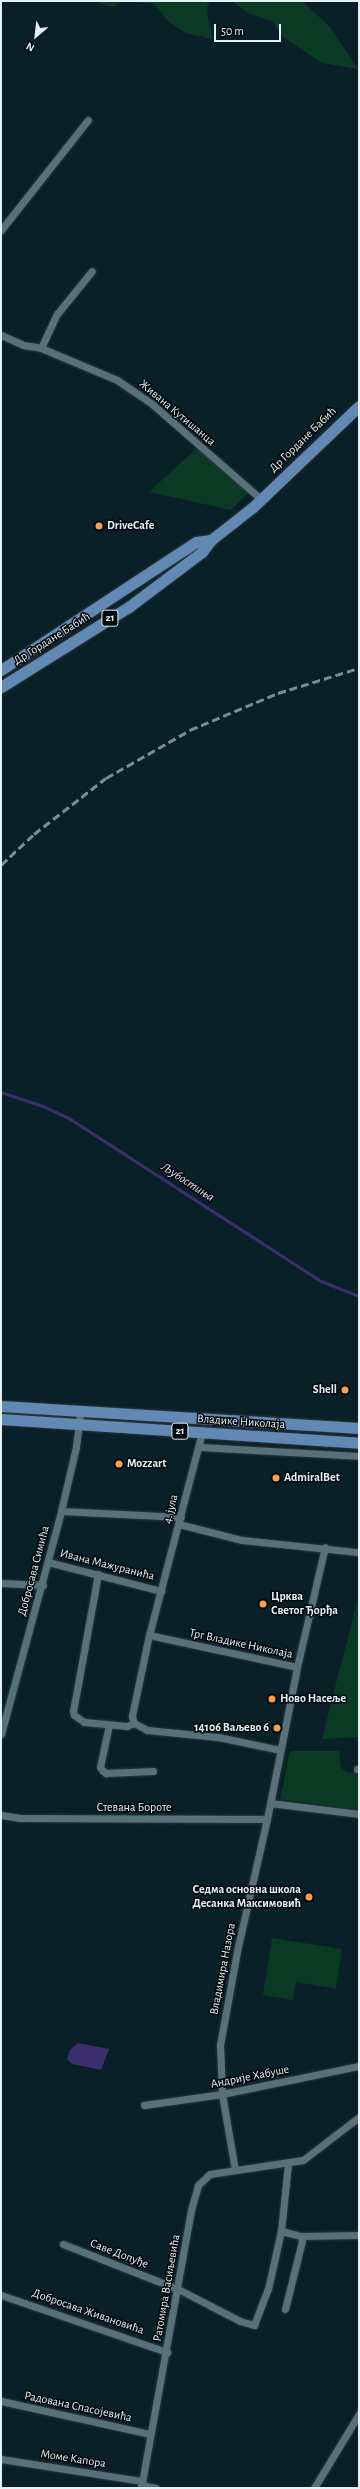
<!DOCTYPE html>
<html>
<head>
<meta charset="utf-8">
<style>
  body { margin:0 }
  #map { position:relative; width:360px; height:2489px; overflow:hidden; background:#092028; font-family:"Alegreya Sans",sans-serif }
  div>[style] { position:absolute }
  .green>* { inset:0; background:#0b3a24 }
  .water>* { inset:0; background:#3b2e6d }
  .stream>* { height:2.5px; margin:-1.25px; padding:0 1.25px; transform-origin:1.25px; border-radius:1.25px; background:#3b2e6d }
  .roads { filter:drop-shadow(0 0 1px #2e383e) drop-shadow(0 0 1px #2e383e) }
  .minor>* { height:7px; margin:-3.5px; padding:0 3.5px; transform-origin:3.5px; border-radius:3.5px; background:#577079 }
  .primary>* { height:11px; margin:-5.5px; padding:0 5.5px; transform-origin:5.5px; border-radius:5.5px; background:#6189b4 }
  .rail>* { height:2.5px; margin-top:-1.25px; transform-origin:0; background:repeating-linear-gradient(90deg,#7a8c93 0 8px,transparent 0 12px) }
  .dots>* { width:11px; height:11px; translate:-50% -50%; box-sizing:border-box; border:2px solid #02080c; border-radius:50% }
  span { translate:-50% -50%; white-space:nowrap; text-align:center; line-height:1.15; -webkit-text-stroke:3px #02080c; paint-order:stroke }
  .shield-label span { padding:1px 3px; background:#02080c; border:1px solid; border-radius:3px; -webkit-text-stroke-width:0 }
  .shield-label { font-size:11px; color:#e4f2f7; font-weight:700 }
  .street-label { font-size:12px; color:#e4f2f7 }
  .poi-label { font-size:12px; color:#e4f2f7; font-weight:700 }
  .left { translate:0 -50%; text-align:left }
  .right { translate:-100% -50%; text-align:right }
  .water-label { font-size:13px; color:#dcdbef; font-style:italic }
  .frame { position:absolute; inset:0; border:2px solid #e4f2f7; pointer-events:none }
  .north { position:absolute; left:16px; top:16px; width:40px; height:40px; -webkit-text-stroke:3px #02080c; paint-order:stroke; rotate:208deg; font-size:11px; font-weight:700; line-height:16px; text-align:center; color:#e4f2f7 }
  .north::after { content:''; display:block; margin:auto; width:14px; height:18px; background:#e4f2f7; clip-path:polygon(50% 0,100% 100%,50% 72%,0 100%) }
  .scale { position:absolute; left:214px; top:24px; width:67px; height:18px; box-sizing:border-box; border:2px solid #e4f2f7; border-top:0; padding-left:5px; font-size:12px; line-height:14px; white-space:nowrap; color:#e4f2f7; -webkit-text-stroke:3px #02080c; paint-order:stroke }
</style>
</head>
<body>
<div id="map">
  <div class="green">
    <i style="clip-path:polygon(92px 1px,211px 1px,207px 7px,208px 19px,213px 39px,186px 33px,169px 22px,154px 4px,122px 1px,113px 7px)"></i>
    <i style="clip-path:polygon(231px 1px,302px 1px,330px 27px,358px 69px,322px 63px,283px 37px,272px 21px,250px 14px)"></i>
    <i style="clip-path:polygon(197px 448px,243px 486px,248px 493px,231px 510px,149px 492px)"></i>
    <i style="clip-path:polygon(359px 1595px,359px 1737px,322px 1739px,340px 1668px)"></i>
    <i style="clip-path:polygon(290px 1751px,339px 1751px,341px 1767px,344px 1770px,349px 1773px,359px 1772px,359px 1810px,280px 1799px)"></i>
    <i style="clip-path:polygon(272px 1938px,342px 1949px,336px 1989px,296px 1982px,293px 2000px,263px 1995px)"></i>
  </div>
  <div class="water">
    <i style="clip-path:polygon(78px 2043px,109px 2049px,101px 2070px,72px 2064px,67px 2059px,70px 2050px)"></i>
  </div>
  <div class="stream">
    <i style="left:1px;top:1092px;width:44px;rotate:18.4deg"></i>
    <i style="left:43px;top:1106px;width:29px;rotate:25deg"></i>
    <i style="left:69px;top:1118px;width:300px;rotate:32.9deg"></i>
    <i style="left:321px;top:1281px;width:41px;rotate:21.5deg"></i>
  </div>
  <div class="roads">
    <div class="minor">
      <i style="left:1px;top:230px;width:140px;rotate:-51.7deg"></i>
      <i style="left:1px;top:335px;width:24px;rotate:24deg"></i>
      <i style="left:23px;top:345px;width:18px;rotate:9deg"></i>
      <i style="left:41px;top:348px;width:82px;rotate:22.8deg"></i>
      <i style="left:117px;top:380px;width:42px;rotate:34.4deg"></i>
      <i style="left:152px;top:404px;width:145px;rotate:41.1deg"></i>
      <i style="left:41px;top:348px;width:38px;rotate:-65deg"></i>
      <i style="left:57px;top:314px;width:55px;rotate:-50.9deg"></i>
      <i style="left:202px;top:1432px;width:210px;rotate:104.6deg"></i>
      <i style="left:149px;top:1635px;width:83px;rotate:101.9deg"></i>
      <i style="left:132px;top:1716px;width:7px;rotate:74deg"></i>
      <i style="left:134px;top:1723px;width:15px;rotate:28deg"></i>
      <i style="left:147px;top:1730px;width:71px;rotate:5.6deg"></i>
      <i style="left:218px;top:1737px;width:63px;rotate:11.8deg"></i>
      <i style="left:199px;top:1447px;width:160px;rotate:3.2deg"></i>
      <i style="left:61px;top:1511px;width:120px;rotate:2.9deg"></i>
      <i style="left:179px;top:1524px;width:65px;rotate:14.3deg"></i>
      <i style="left:242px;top:1540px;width:116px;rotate:6deg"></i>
      <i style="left:48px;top:1562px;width:117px;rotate:14.4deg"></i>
      <i style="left:98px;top:1574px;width:139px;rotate:100.3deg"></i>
      <i style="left:73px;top:1711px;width:4px;rotate:76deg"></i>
      <i style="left:74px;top:1715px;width:12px;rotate:35deg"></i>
      <i style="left:84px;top:1722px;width:43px;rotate:5.3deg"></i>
      <i style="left:127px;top:1726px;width:8px;rotate:-23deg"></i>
      <i style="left:1px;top:1583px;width:42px;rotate:2.7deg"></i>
      <i style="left:149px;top:1635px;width:151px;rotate:12.2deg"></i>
      <i style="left:109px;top:1725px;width:43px;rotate:102.1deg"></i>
      <i style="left:100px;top:1767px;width:5px;rotate:53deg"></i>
      <i style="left:103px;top:1771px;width:4px;rotate:34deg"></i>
      <i style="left:106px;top:1773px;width:47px;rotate:-2.4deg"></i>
      <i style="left:1px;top:1734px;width:231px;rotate:-74.9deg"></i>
      <i style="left:61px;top:1511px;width:66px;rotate:-76.8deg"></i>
      <i style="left:76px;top:1447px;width:35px;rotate:-83deg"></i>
      <i style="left:357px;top:1769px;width:2px"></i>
      <i style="left:270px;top:1803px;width:90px;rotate:7deg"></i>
      <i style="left:1px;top:1815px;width:18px;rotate:9deg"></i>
      <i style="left:19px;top:1818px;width:248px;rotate:0.2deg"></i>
      <i style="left:144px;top:2105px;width:79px;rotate:-8deg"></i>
      <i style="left:222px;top:2094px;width:140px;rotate:-11.6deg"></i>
      <i style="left:235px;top:2170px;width:77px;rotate:-99.7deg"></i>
      <i style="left:222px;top:2094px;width:49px;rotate:-92.3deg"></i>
      <i style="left:220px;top:2045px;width:96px;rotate:-79.7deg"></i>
      <i style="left:237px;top:1951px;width:135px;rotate:-77.2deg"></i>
      <i style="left:267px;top:1819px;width:155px;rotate:-78.8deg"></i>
      <i style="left:297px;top:1667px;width:123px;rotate:-76.9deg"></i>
      <i style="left:281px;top:2231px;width:21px;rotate:14deg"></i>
      <i style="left:301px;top:2236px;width:5px;rotate:79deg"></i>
      <i style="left:302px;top:2241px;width:70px;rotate:104deg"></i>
      <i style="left:301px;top:2236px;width:58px;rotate:-1deg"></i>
      <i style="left:63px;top:2244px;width:123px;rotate:21.4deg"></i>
      <i style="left:178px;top:2289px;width:70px;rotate:27.3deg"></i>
      <i style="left:240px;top:2321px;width:15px;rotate:16deg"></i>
      <i style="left:254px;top:2325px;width:39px;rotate:-69deg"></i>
      <i style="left:268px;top:2289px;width:59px;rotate:-77.4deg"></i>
      <i style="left:281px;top:2231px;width:67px;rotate:-84deg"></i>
      <i style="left:1px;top:2295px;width:176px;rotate:19deg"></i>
      <i style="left:1px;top:2401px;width:153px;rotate:12.5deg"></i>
      <i style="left:1px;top:2459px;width:143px;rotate:8.9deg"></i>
      <i style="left:141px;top:2485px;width:15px;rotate:11deg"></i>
      <i style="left:141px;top:2488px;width:282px;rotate:-79.8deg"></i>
      <i style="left:191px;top:2210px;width:26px;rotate:-74deg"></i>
      <i style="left:198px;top:2185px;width:16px;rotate:-43deg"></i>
      <i style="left:210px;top:2174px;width:94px;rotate:-8.6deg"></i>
      <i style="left:303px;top:2160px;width:71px;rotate:-37.5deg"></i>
      <i style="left:314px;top:2488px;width:87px;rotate:-58.7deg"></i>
    </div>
    <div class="primary">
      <i style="left:1px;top:670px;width:233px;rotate:-33.3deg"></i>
      <i style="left:196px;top:542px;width:15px;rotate:-8deg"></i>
      <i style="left:1px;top:687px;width:152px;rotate:-32.1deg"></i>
      <i style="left:130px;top:606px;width:90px;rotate:-36.9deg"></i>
      <i style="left:202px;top:552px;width:15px;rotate:-53deg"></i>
      <i style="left:211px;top:540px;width:53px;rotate:-38.2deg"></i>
      <i style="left:253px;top:507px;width:146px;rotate:-43.6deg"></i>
      <i style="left:1px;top:1406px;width:359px;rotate:3.5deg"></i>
      <i style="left:1px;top:1419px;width:359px;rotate:3.8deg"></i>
    </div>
  </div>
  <div class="rail">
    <i style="left:1px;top:865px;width:45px;rotate:-43.2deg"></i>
    <i style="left:34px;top:834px;width:91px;rotate:-37.9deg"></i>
    <i style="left:106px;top:778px;width:97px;rotate:-29.7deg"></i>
    <i style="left:190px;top:730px;width:95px;rotate:-22.8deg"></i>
    <i style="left:278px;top:693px;width:85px;rotate:-17.2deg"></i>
  </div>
  <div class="dots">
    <i style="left:99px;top:526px;background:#fa9f4e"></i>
    <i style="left:345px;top:1390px;background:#fa9f4e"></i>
    <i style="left:119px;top:1464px;background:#fa9f4e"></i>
    <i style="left:276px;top:1478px;background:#fa9f4e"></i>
    <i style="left:263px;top:1604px;background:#fa9f4e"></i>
    <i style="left:272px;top:1699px;background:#fa9f4e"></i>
    <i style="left:277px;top:1728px;background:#fa9f4e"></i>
    <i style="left:309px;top:1897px;background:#fa9f4e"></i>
  </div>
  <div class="shield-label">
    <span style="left:110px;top:618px">21</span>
    <span style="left:180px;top:1431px">21</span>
  </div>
  <div class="street-label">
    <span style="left:177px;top:413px;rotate:40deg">Живана Кутишанца</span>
    <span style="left:303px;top:440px;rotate:-44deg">Др Гордане Бабић</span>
    <span style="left:52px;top:639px;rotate:-32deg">Др Гордане Бабић</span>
    <span style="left:241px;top:1422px;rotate:4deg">Владике Николаја</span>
    <span style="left:171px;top:1509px;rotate:-76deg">4. јула</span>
    <span style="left:107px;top:1565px;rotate:14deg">Ивана Мажуранића</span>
    <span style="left:34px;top:1571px;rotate:-75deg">Добросава Симића</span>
    <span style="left:241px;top:1644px;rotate:12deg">Трг Владике Николаја</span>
    <span style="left:134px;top:1808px">Стевана Бороте</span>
    <span style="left:223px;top:1969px;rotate:-79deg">Владимира Назора</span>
    <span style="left:250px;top:2077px;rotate:-11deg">Андрије Хабуше</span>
    <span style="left:119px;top:2254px;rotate:21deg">Саве Допуђе</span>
    <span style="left:167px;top:2288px;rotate:-80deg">Ратомира Васиљевића</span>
    <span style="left:88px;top:2312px;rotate:19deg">Добросава Живановића</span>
    <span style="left:78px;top:2407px;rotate:12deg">Радована Спасојевића</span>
    <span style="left:73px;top:2459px;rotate:9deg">Моме Капора</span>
  </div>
  <div class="poi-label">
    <span class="left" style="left:107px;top:526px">DriveCafe</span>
    <span class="right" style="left:337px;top:1390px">Shell</span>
    <span class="left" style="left:127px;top:1464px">Mozzart</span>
    <span class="left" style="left:284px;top:1478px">AdmiralBet</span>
    <span class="left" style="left:271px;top:1604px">Црква<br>Светог Ђорђа</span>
    <span class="left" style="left:280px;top:1699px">Ново Насеље</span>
    <span class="right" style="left:269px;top:1728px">14106 Ваљево 6</span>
    <span class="right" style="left:301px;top:1897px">Седма основна школа<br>Десанка Максимовић</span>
  </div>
  <div class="water-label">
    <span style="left:187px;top:1183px;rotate:33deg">Љубостиња</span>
  </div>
  <div class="frame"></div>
  <div class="north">N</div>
  <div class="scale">50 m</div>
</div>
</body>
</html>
